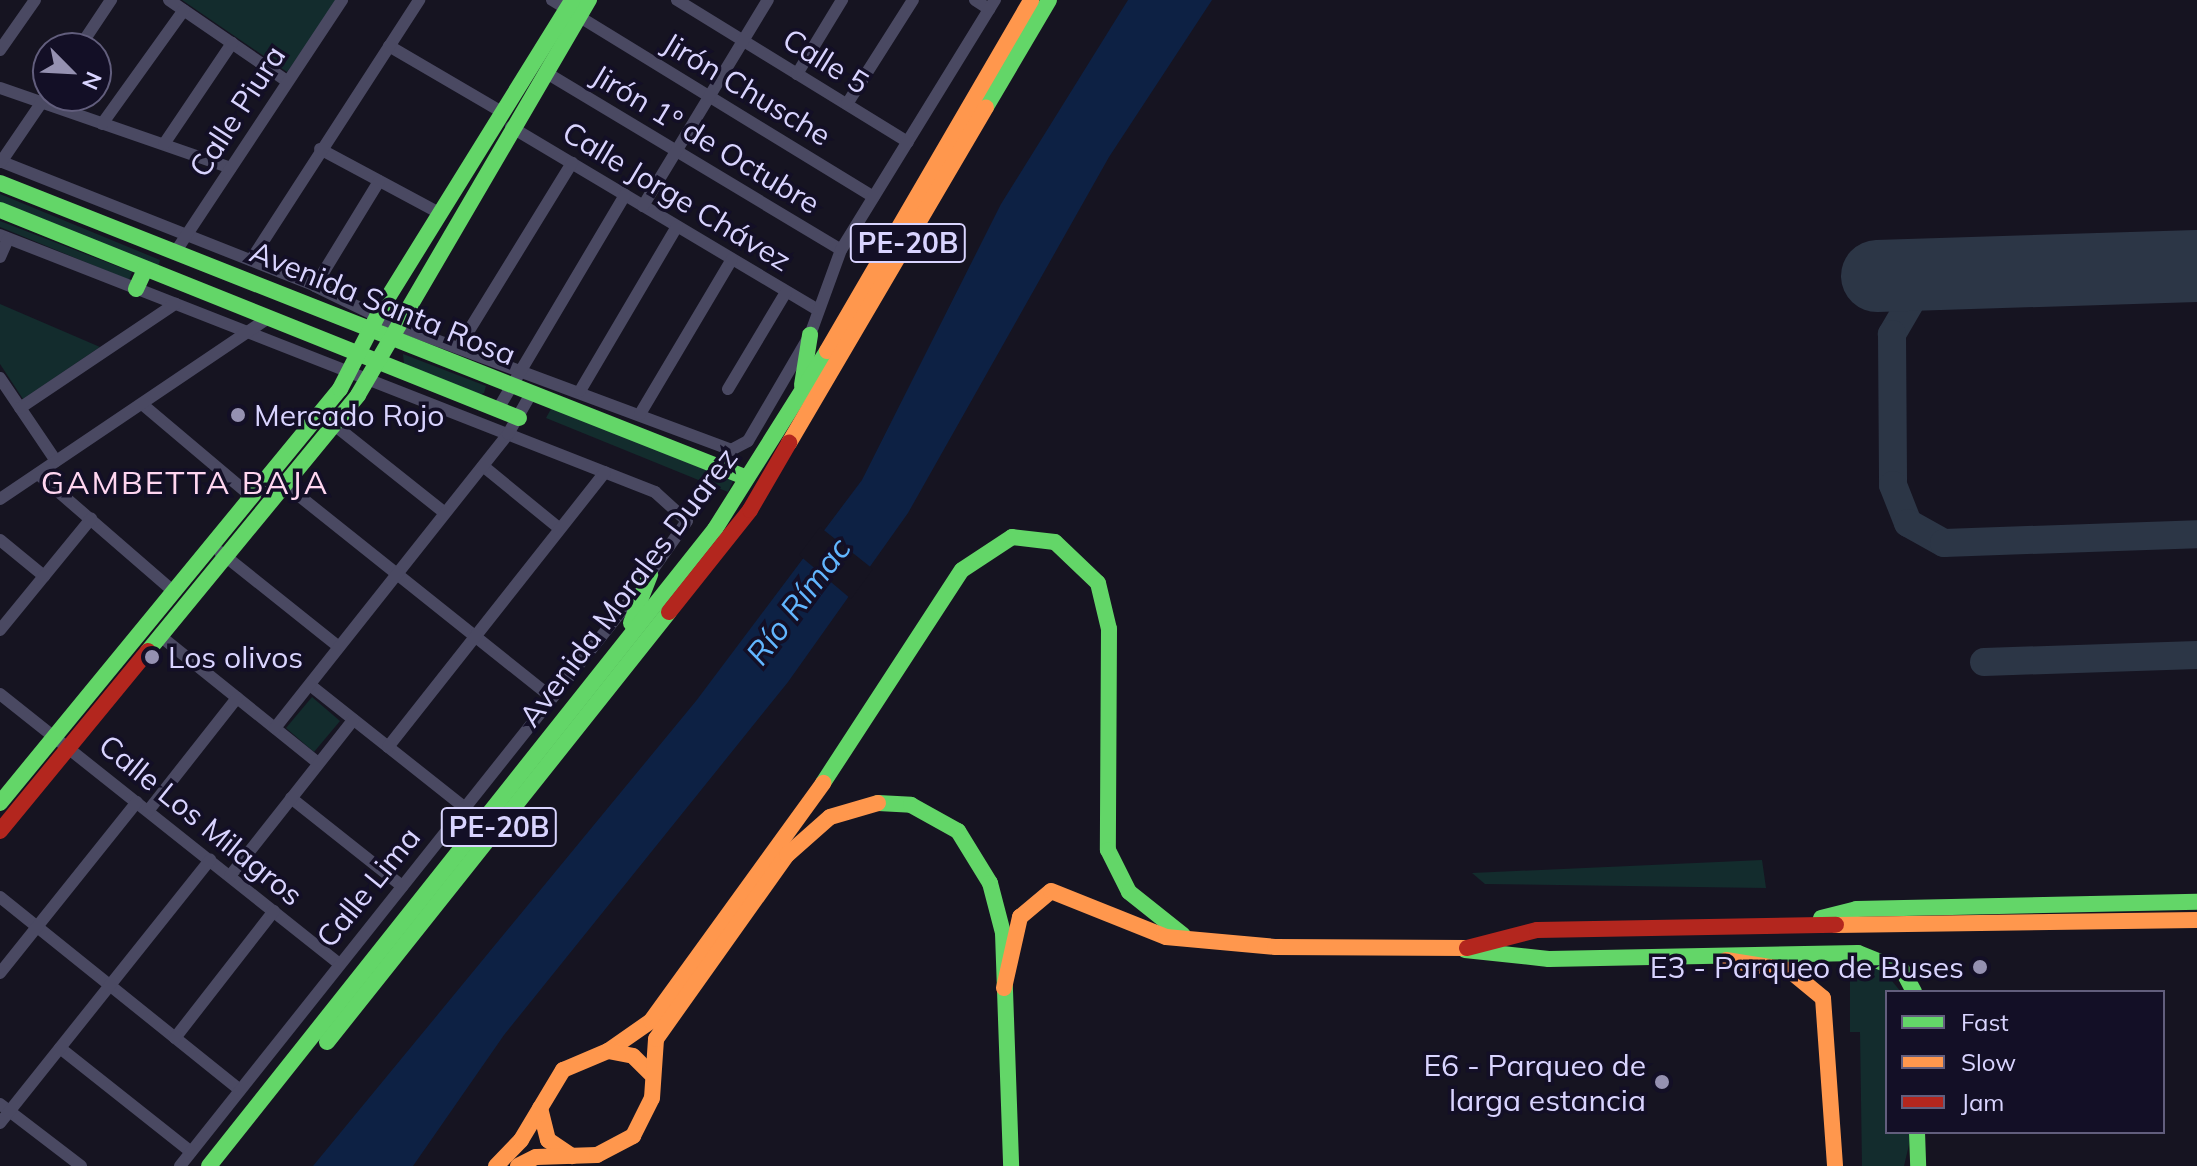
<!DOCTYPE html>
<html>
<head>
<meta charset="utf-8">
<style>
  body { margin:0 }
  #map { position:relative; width:2197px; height:1166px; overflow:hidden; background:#161421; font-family:Mulish,sans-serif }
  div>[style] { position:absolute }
  .green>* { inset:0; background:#132c2d }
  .water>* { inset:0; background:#0d2144 }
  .pier>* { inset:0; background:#161421 }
  .taxiway>* { height:28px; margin:-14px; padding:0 14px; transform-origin:14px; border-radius:14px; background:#2c3646 }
  .runway>* { height:72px; margin:-36px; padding:0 36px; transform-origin:36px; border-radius:36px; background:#2c3646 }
  .street>* { height:12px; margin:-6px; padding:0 6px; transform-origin:6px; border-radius:6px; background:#4a4962 }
  .fast>* { height:16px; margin:-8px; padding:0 8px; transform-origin:8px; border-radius:8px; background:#63d668 }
  .slow>* { height:16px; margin:-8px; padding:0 8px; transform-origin:8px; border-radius:8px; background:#ff974d }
  .jam>* { height:16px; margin:-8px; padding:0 8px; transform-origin:8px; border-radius:8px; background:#b3261e }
  .dots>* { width:22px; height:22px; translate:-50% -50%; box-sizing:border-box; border:4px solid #130f26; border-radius:50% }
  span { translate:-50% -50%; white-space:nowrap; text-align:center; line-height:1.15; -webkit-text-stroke:7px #130f26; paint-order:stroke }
  .shield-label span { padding:2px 6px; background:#130f26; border:2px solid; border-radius:6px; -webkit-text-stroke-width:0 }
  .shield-label { font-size:28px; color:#d9d4ff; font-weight:700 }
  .street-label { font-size:30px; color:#d9d4ff }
  .poi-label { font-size:30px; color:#d9d4ff }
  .left { translate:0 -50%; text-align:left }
  .right { translate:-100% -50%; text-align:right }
  .neighbourhood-label { font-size:32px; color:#ffd6f0; letter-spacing:2px }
  .water-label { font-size:32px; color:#62b6ff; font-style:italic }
  .legend { position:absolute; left:1885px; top:990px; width:280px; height:144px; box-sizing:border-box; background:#130f26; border:2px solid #625e7d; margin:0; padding:10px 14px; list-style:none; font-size:24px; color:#d9d4ff }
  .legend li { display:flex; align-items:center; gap:16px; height:40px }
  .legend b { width:40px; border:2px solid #625e7d }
  .north { position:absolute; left:32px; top:32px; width:80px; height:80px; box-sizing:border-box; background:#130f26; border:2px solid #625e7d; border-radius:50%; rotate:114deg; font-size:22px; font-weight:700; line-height:32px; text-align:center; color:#d9d4ff }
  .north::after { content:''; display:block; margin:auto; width:28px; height:36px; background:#9591b1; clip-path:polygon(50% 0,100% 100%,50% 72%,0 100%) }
</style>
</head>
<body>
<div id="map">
  <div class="green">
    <i style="clip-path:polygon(182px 0,338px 0,287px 72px)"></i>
    <i style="clip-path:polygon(0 194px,160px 260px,158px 268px,0 204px)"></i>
    <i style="clip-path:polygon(0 221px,132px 272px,129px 280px,0 227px)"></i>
    <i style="clip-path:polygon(0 304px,100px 347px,23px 399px,0 364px)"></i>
    <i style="clip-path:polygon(403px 354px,486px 386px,484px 393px,476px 396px,404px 364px)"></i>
    <i style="clip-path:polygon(552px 407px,733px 481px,728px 492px,546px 418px)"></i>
    <i style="clip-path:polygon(312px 697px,340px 721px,314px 752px,286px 728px)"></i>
    <i style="clip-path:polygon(1762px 860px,1766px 888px,1485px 884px,1472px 873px)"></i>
    <i style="clip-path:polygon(1850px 960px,1883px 970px,1901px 992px,1887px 992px,1887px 1132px,1912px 1132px,1904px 1166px,1862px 1166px,1860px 1032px,1850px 1032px)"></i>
  </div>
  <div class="water">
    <i style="clip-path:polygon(1128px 0,1212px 0,1109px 157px,908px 513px,788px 682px,504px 1035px,413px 1166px,313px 1166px,696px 701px,862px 480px,1001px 204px)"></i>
  </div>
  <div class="pier">
    <i style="clip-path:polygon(820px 527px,873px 569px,851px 599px,799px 555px)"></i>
  </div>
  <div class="taxiway">
    <i style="left:1963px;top:273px;width:51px;rotate:156.9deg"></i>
    <i style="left:1916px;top:293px;width:48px;rotate:120.3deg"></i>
    <i style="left:1892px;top:334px;width:151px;rotate:89.6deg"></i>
    <i style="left:1893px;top:485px;width:41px;rotate:68.5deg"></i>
    <i style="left:1908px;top:523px;width:41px;rotate:29.1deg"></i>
    <i style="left:1944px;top:543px;width:253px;rotate:-2deg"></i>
    <i style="left:1984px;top:662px;width:213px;rotate:-1.9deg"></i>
  </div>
  <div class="runway">
    <i style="left:1877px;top:276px;width:320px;rotate:-1.8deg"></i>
  </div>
  <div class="street">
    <i style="left:169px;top:0;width:143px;rotate:34.5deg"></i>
    <i style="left:552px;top:0;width:377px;rotate:31.5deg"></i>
    <i style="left:677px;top:0;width:271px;rotate:31.6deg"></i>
    <i style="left:975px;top:0;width:17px;rotate:33deg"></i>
    <i style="left:389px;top:46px;width:131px;rotate:30.3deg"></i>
    <i style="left:79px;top:48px;width:58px;rotate:-56.3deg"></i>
    <i style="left:0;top:50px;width:61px;rotate:-55deg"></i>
    <i style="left:545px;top:72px;width:345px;rotate:31deg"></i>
    <i style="left:797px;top:74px;width:87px;rotate:-58.7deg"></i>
    <i style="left:0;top:88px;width:244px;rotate:19.1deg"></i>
    <i style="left:847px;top:104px;width:123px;rotate:-57.6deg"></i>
    <i style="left:102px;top:124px;width:140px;rotate:-54.3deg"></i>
    <i style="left:511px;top:127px;width:355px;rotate:30.8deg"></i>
    <i style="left:164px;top:144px;width:122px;rotate:-56deg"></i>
    <i style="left:320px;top:149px;width:137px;rotate:28.2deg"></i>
    <i style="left:0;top:161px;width:339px;rotate:21.6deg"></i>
    <i style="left:315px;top:286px;width:87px;rotate:26deg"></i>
    <i style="left:393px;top:324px;width:361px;rotate:20.4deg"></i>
    <i style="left:731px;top:450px;width:19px;rotate:-28deg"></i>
    <i style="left:748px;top:441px;width:123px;rotate:-59.7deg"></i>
    <i style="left:810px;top:335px;width:90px;rotate:-70deg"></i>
    <i style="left:841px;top:250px;width:294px;rotate:-58.4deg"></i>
    <i style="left:1px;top:162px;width:83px;rotate:-55.7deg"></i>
    <i style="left:643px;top:206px;width:241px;rotate:-58.8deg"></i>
    <i style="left:0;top:235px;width:704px;rotate:21.42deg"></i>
    <i style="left:655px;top:492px;width:43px;rotate:42.2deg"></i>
    <i style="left:687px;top:521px;width:71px;rotate:125.3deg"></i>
    <i style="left:176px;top:251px;width:301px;rotate:-56.5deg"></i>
    <i style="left:0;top:257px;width:20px;rotate:-66deg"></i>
    <i style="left:251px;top:260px;width:310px;rotate:-57.1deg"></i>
    <i style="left:315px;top:286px;width:123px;rotate:-58.6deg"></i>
    <i style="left:460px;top:345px;width:214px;rotate:-58.4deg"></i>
    <i style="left:0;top:378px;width:100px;rotate:56deg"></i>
    <i style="left:728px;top:389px;width:113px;rotate:-59.1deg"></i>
    <i style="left:580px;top:391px;width:191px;rotate:-59.5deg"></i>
    <i style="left:142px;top:404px;width:144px;rotate:40.2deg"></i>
    <i style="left:20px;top:408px;width:187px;rotate:-33.9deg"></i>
    <i style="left:498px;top:409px;width:249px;rotate:-59.3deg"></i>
    <i style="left:640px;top:414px;width:180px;rotate:-59.3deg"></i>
    <i style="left:333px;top:424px;width:143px;rotate:38.5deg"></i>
    <i style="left:483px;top:466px;width:99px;rotate:39.3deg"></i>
    <i style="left:38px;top:474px;width:179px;rotate:40.9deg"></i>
    <i style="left:283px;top:483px;width:344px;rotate:38.6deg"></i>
    <i style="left:0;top:499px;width:323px;rotate:-34deg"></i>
    <i style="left:0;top:540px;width:57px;rotate:39.3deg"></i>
    <i style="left:220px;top:552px;width:152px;rotate:38.6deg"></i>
    <i style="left:0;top:630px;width:144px;rotate:-50.7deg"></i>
    <i style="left:159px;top:635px;width:204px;rotate:38.8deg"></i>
    <i style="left:310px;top:685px;width:198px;rotate:38.4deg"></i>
    <i style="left:0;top:694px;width:434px;rotate:38.5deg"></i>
    <i style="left:275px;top:728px;width:375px;rotate:-51.6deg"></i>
    <i style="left:508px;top:434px;width:48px;rotate:-60.3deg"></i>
    <i style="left:388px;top:747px;width:350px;rotate:-51.7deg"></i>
    <i style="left:291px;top:798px;width:142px;rotate:38.4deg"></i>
    <i style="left:148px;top:811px;width:144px;rotate:-51.8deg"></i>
    <i style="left:230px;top:876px;width:199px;rotate:-51.7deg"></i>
    <i style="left:0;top:897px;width:308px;rotate:38.8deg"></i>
    <i style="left:0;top:973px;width:219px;rotate:-51.3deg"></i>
    <i style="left:175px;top:1038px;width:161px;rotate:-52.1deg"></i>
    <i style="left:60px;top:1048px;width:167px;rotate:38.4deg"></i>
    <i style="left:0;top:1104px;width:102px;rotate:37.4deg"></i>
    <i style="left:0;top:1123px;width:337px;rotate:-51.4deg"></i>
    <i style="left:180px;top:1166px;width:731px;rotate:-51.5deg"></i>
  </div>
  <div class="fast">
    <i style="left:986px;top:107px;width:124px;rotate:-59.5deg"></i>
    <i style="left:0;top:183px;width:801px;rotate:21.54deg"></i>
    <i style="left:0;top:210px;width:559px;rotate:21.84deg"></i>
    <i style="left:136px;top:289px;width:21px;rotate:-65deg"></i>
    <i style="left:802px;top:385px;width:51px;rotate:-80.9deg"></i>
    <i style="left:631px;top:623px;width:52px;rotate:-68.4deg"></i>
    <i style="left:148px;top:651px;width:331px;rotate:-50.6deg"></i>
    <i style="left:358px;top:395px;width:458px;rotate:-59.7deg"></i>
    <i style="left:823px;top:783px;width:254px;rotate:-56.9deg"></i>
    <i style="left:962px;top:570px;width:60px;rotate:-33.4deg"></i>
    <i style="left:1012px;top:537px;width:43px;rotate:6.6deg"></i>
    <i style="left:1055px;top:542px;width:59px;rotate:43.6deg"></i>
    <i style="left:1098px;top:583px;width:47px;rotate:76.6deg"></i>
    <i style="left:1109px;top:629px;width:221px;rotate:90.3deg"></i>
    <i style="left:1108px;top:850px;width:47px;rotate:63.4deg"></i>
    <i style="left:1129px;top:892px;width:69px;rotate:38.5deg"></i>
    <i style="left:0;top:803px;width:536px;rotate:-50.61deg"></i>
    <i style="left:340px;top:389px;width:92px;rotate:-62.9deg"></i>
    <i style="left:382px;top:307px;width:361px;rotate:-58.2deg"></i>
    <i style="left:878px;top:803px;width:33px;rotate:3deg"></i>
    <i style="left:911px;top:805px;width:54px;rotate:29deg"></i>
    <i style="left:958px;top:831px;width:61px;rotate:58.4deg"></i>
    <i style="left:990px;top:883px;width:52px;rotate:75.4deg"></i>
    <i style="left:1003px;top:933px;width:233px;rotate:88deg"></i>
    <i style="left:1821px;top:918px;width:36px;rotate:-14deg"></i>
    <i style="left:1856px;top:909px;width:341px;rotate:-1.2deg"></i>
    <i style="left:1465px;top:950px;width:84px;rotate:6.1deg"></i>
    <i style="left:1549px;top:959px;width:309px;rotate:-1.1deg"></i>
    <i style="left:1858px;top:953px;width:48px;rotate:21.8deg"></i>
    <i style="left:1903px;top:971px;width:24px;rotate:62deg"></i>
    <i style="left:327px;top:1042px;width:549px;rotate:-51.5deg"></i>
    <i style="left:1917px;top:1132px;width:34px;rotate:88deg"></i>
    <i style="left:209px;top:1166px;width:814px;rotate:-51.54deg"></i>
    <i style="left:715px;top:529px;width:210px;rotate:-57.8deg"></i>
  </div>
  <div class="slow">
    <i style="left:827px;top:351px;width:406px;rotate:-59.8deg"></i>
    <i style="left:789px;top:443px;width:389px;rotate:-59.6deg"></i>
    <i style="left:1836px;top:925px;width:361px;rotate:-0.8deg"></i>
    <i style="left:1726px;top:960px;width:64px;rotate:9deg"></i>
    <i style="left:1789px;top:970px;width:44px;rotate:39.5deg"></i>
    <i style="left:1823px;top:998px;width:168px;rotate:85.9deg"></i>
    <i style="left:1004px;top:988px;width:73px;rotate:-77.3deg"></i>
    <i style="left:1020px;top:917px;width:40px;rotate:-40deg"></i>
    <i style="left:1051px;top:891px;width:124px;rotate:21.8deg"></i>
    <i style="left:1166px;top:937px;width:109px;rotate:5.2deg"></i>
    <i style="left:1275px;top:947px;width:192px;rotate:0.3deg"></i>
    <i style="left:608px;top:1051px;width:52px;rotate:-34.9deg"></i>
    <i style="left:651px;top:1021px;width:294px;rotate:-54.1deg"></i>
    <i style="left:540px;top:1108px;width:33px;rotate:76deg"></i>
    <i style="left:548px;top:1140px;width:29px;rotate:34deg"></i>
    <i style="left:496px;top:1166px;width:36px;rotate:-46deg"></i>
    <i style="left:521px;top:1140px;width:82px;rotate:-59deg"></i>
    <i style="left:563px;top:1070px;width:49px;rotate:-22.9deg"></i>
    <i style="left:608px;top:1051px;width:25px;rotate:11deg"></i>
    <i style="left:633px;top:1056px;width:25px;rotate:45deg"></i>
    <i style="left:518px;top:1166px;width:20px;rotate:-27deg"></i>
    <i style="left:536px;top:1157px;width:61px;rotate:-1.9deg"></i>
    <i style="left:597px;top:1155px;width:41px;rotate:-27.8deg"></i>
    <i style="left:633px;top:1136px;width:42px;rotate:-63.4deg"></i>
    <i style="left:652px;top:1098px;width:59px;rotate:-86.1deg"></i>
    <i style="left:656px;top:1039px;width:226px;rotate:-54.6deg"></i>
    <i style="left:787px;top:855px;width:57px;rotate:-41.5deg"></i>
    <i style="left:830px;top:817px;width:50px;rotate:-16.3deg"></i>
  </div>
  <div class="jam">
    <i style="left:669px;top:612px;width:130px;rotate:-51.5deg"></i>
    <i style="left:750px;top:510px;width:78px;rotate:-59.8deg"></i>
    <i style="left:0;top:831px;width:233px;rotate:-50.6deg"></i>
    <i style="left:1467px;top:948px;width:72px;rotate:-14.4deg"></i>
    <i style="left:1537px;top:930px;width:299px;rotate:-1deg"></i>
  </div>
  <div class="dots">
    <i style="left:238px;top:415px;background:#9591b1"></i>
    <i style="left:152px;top:657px;background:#9591b1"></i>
    <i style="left:1980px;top:967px;background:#9591b1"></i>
    <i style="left:1662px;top:1082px;background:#9591b1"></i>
  </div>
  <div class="shield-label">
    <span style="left:908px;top:243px">PE-20B</span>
    <span style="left:499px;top:827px">PE-20B</span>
  </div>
  <div class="street-label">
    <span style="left:826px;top:61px;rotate:32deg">Calle 5</span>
    <span style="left:747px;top:89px;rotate:31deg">Jirón Chusche</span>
    <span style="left:237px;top:111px;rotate:-57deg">Calle Piura</span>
    <span style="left:706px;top:139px;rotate:31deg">Jirón 1º de Octubre</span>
    <span style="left:677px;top:196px;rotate:31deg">Calle Jorge Chávez</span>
    <span style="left:383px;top:303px;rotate:22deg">Avenida Santa Rosa</span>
    <span style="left:628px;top:587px;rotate:-53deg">Avenida Morales Duarez</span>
    <span style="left:201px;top:820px;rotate:39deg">Calle Los Milagros</span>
    <span style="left:368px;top:887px;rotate:-51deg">Calle Lima</span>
  </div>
  <div class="poi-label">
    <span class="left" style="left:254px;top:415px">Mercado Rojo</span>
    <span class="left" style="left:168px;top:657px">Los olivos</span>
    <span class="right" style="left:1964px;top:967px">E3 - Parqueo de Buses</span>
    <span class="right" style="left:1646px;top:1082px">E6 - Parqueo de<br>larga estancia</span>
  </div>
  <div class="neighbourhood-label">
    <span style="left:185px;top:482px">GAMBETTA BAJA</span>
  </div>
  <div class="water-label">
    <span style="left:798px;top:601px;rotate:-53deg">Río Rímac</span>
  </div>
  <ul class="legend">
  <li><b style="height:10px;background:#63d668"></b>Fast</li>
  <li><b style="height:10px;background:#ff974d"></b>Slow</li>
  <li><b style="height:10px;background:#b3261e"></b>Jam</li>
  </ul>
  <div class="north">N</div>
</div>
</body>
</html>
